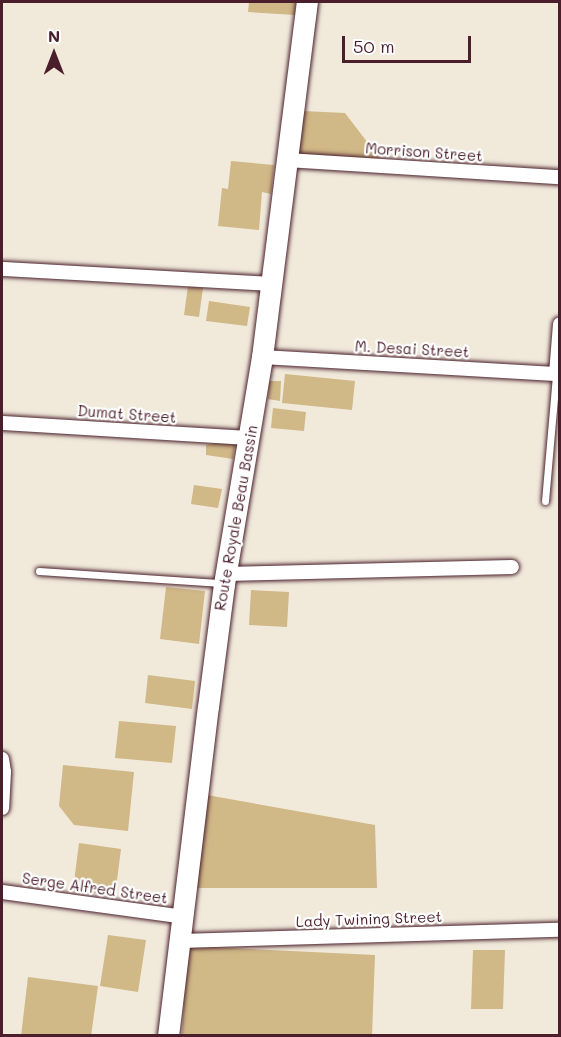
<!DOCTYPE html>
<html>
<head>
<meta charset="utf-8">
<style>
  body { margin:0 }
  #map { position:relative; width:561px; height:1037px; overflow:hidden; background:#f1eadb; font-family:Mali,sans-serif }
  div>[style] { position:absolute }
  .building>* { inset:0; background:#d0b887 }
  .roads { filter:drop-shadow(0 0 2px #4a1f2b) drop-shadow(0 0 2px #4a1f2b) }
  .lane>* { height:7px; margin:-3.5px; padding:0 3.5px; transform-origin:3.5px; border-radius:3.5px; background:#fff }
  .street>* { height:14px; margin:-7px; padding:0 7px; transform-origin:7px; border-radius:7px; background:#fff }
  .primary>* { height:21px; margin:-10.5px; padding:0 10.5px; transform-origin:10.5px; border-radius:10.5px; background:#fff }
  span { translate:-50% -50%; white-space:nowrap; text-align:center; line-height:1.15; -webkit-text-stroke:4.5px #fff; paint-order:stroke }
  .street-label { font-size:15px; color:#4a1f2b }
  .frame { position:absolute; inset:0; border:3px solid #4a1f2b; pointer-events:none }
  .north { position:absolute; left:24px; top:24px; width:60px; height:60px; -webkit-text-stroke:4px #fff; paint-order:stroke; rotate:0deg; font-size:16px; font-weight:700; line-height:24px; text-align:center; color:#4a1f2b }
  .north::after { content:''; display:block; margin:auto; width:21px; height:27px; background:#4a1f2b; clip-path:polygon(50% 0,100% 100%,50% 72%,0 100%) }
  .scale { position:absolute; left:342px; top:36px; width:129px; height:27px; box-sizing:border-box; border:3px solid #4a1f2b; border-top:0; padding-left:8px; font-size:18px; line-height:21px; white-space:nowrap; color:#4a1f2b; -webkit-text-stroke:4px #fff; paint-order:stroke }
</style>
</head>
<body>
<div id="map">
  <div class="building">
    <i style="clip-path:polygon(249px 2px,296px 2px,295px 15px,248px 12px)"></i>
    <i style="clip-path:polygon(303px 111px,345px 113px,384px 164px,302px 155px,296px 149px)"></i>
    <i style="clip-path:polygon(231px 161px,274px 165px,271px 194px,262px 192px,259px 230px,218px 226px,222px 188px,228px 189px)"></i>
    <i style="clip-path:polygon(188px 286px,203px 288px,199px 317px,184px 315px)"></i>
    <i style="clip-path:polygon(209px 301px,250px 307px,247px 326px,206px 321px)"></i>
    <i style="clip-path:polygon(285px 374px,355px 381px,352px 410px,282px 403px)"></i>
    <i style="clip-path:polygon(269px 381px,281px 381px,280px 401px,268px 399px)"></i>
    <i style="clip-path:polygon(273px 408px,306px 412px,304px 431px,271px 428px)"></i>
    <i style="clip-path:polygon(230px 440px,235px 443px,233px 459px,206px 455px,206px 445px)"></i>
    <i style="clip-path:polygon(194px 485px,222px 489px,218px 508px,191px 504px)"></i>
    <i style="clip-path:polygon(166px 587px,205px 591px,199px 644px,160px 639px)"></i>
    <i style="clip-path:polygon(251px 590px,289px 592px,287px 627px,249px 625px)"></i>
    <i style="clip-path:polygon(148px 675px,195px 681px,192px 709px,145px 703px)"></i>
    <i style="clip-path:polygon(119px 721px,176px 726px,172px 763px,115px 758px)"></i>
    <i style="clip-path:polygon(63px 765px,134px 772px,128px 831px,74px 825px,59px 806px)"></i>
    <i style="clip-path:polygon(207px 795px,375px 825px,377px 888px,197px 888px)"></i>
    <i style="clip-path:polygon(79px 843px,121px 849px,115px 896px,73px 890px)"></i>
    <i style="clip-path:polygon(108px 935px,146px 940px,138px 992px,100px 986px)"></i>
    <i style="clip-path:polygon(187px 946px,375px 955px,372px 1036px,182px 1036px)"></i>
    <i style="clip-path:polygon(473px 950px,505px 950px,503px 1009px,471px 1009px)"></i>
    <i style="clip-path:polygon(28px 977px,98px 986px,91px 1036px,21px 1036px)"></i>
  </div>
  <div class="roads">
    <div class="lane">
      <i style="left:545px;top:501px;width:127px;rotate:-85deg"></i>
      <i style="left:39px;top:571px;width:183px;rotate:3.8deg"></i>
    </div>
    <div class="street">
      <i style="left:286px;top:160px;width:275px;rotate:3.6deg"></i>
      <i style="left:2px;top:269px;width:268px;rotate:3.2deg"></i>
      <i style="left:262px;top:357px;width:298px;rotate:3.3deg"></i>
      <i style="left:556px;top:374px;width:50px;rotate:-85.4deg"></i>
      <i style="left:2px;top:423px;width:248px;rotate:3.5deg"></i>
      <i style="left:226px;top:574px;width:286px;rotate:-1.4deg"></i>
      <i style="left:2px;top:759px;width:13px;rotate:81deg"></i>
      <i style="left:4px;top:772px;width:36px;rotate:93deg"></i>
      <i style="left:2px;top:892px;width:184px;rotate:7.8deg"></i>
      <i style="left:179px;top:941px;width:381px;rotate:-1.7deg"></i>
    </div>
    <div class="primary">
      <i style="left:168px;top:1036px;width:331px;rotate:-83.1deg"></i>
      <i style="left:208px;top:707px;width:124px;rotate:-82.6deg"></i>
      <i style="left:224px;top:584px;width:230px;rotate:-80.5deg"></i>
      <i style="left:262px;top:357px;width:358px;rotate:-82.8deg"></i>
    </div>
  </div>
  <div class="street-label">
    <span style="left:424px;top:152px;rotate:4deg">Morrison Street</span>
    <span style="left:412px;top:349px;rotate:3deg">M. Desai Street</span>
    <span style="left:127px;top:414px;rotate:4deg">Dumat Street</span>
    <span style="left:236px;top:518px;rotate:-80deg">Route Royale Beau Bassin</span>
    <span style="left:95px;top:888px;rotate:8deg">Serge Alfred Street</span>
    <span style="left:369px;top:919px;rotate:-2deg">Lady Twining Street</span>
  </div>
  <div class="frame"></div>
  <div class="north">N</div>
  <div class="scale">50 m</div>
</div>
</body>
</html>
